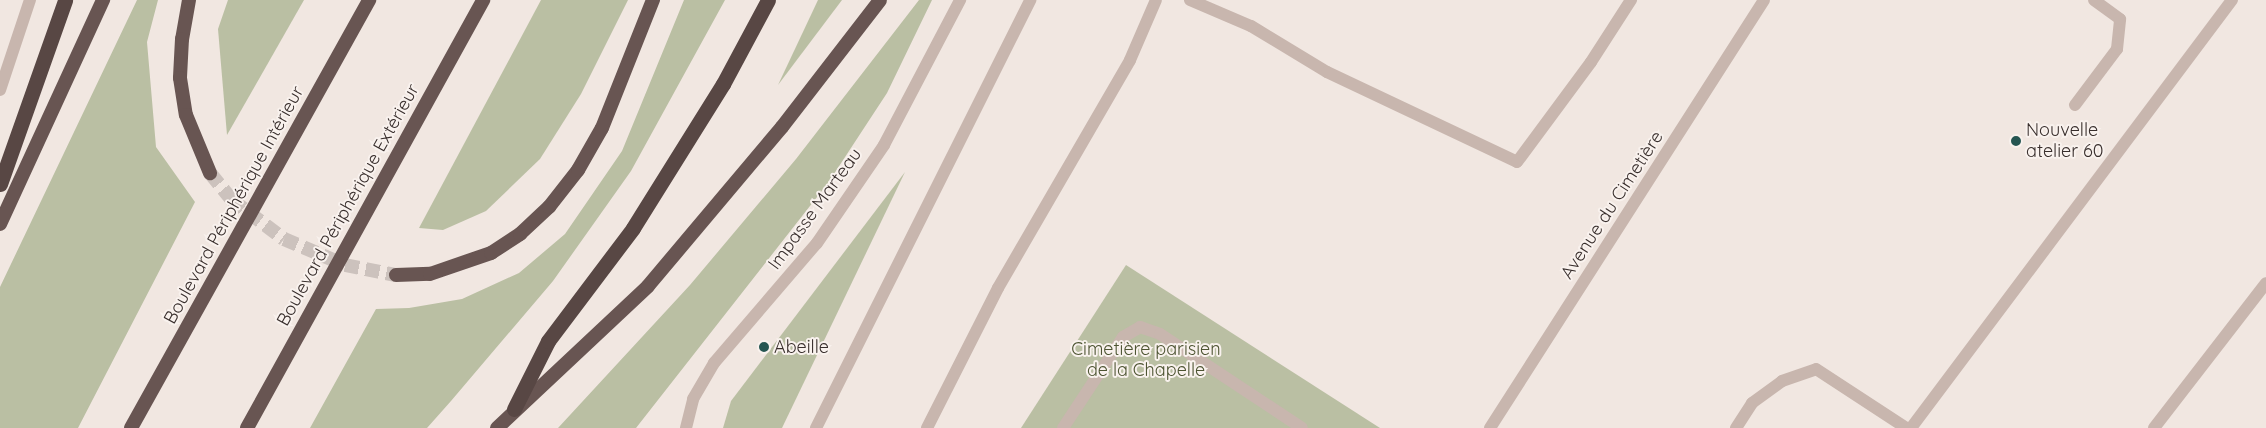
<!DOCTYPE html>
<html>
<head>
<meta charset="utf-8">
<style>
  body { margin:0 }
  #map { position:relative; width:2266px; height:428px; overflow:hidden; background:#f1e7e1; font-family:Quicksand,sans-serif }
  div>[style] { position:absolute }
  .green>* { inset:0; background:#babfa3 }
  .trunk-tunnel>* { height:14px; margin-top:-7px; transform-origin:0; background:repeating-linear-gradient(90deg,#ccc2bd 0 14px,transparent 0 21px) }
  .service>* { height:12px; margin:-6px; padding:0 6px; transform-origin:6px; border-radius:6px; background:#c8b6ae }
  .minor>* { height:12px; margin:-6px; padding:0 6px; transform-origin:6px; border-radius:6px; background:#c8b6ae }
  .trunk>* { height:14px; margin:-7px; padding:0 7px; transform-origin:7px; border-radius:7px; background:#685552 }
  .motorway>* { height:15px; margin:-7.5px; padding:0 7.5px; transform-origin:7.5px; border-radius:7.5px; background:#584744 }
  .dots>* { width:14px; height:14px; translate:-50% -50%; box-sizing:border-box; border:2px solid #f9f2ee; border-radius:50% }
  span { translate:-50% -50%; white-space:nowrap; text-align:center; line-height:1.15; -webkit-text-stroke:4px #f9f2ee; paint-order:stroke }
  .poi-label { font-size:18px; color:#382e2c }
  .left { translate:0 -50%; text-align:left }
  .street-label { font-size:18px; color:#382e2c }
  .park-label { font-size:18px; color:#4d5432 }
</style>
</head>
<body>
<div id="map">
  <div class="green">
    <i style="clip-path:polygon(137px 0,158px 0,147px 42px,156px 147px,195px 202px,78px 428px,0 428px,0 287px)"></i>
    <i style="clip-path:polygon(228px 0,304px 0,227px 135px,218px 29px)"></i>
    <i style="clip-path:polygon(541px 0,628px 0,581px 94px,540px 159px,486px 211px,443px 230px,419px 228px)"></i>
    <i style="clip-path:polygon(684px 0,725px 0,631px 171px,553px 281px,451px 401px,427px 428px,310px 428px,376px 309px,409px 308px,462px 299px,519px 273px,565px 234px,622px 151px)"></i>
    <i style="clip-path:polygon(818px 0,842px 0,778px 85px)"></i>
    <i style="clip-path:polygon(919px 0,932px 0,887px 93px,828px 183px,636px 428px,558px 428px,690px 285px,796px 159px)"></i>
    <i style="clip-path:polygon(905px 172px,782px 428px,723px 428px,731px 401px)"></i>
    <i style="clip-path:polygon(1126px 265px,1380px 428px,1021px 428px)"></i>
  </div>
  <div class="trunk-tunnel">
    <i style="left:210px;top:173px;width:35px;rotate:51deg"></i>
    <i style="left:232px;top:200px;width:65px;rotate:36.9deg"></i>
    <i style="left:284px;top:239px;width:66px;rotate:23.1deg"></i>
    <i style="left:345px;top:265px;width:52px;rotate:11.1deg"></i>
  </div>
  <div class="service">
    <i style="left:1190px;top:0;width:66px;rotate:23.1deg"></i>
    <i style="left:1251px;top:26px;width:89px;rotate:31.2deg"></i>
    <i style="left:1327px;top:72px;width:210px;rotate:25.3deg"></i>
    <i style="left:1517px;top:162px;width:124px;rotate:-53.5deg"></i>
    <i style="left:1591px;top:62px;width:74px;rotate:-57.2deg"></i>
    <i style="left:0;top:90px;width:95px;rotate:-71.6deg"></i>
    <i style="left:2075px;top:105px;width:70px;rotate:-53.1deg"></i>
    <i style="left:2117px;top:49px;width:30px;rotate:-84deg"></i>
    <i style="left:2120px;top:19px;width:32px;rotate:-144deg"></i>
    <i style="left:927px;top:428px;width:157px;rotate:-63.1deg"></i>
    <i style="left:998px;top:288px;width:263px;rotate:-59.9deg"></i>
    <i style="left:1130px;top:60px;width:65px;rotate:-66.6deg"></i>
    <i style="left:1063px;top:428px;width:109px;rotate:-56.6deg"></i>
    <i style="left:1123px;top:337px;width:20px;rotate:-30deg"></i>
    <i style="left:1140px;top:327px;width:21px;rotate:19deg"></i>
    <i style="left:1160px;top:334px;width:170px;rotate:33.5deg"></i>
    <i style="left:1490px;top:428px;width:508px;rotate:-57.37deg"></i>
    <i style="left:1736px;top:428px;width:30px;rotate:-57deg"></i>
    <i style="left:1752px;top:403px;width:37px;rotate:-36deg"></i>
    <i style="left:1782px;top:381px;width:36px;rotate:-19deg"></i>
    <i style="left:1816px;top:369px;width:108px;rotate:33.2deg"></i>
    <i style="left:1911px;top:428px;width:535px;rotate:-53.13deg"></i>
    <i style="left:2154px;top:428px;width:183px;rotate:-52.3deg"></i>
  </div>
  <div class="minor">
    <i style="left:686px;top:428px;width:30px;rotate:-76deg"></i>
    <i style="left:693px;top:399px;width:42px;rotate:-59.7deg"></i>
    <i style="left:714px;top:363px;width:158px;rotate:-49.4deg"></i>
    <i style="left:817px;top:243px;width:119px;rotate:-55.6deg"></i>
    <i style="left:884px;top:145px;width:164px;rotate:-62.3deg"></i>
    <i style="left:816px;top:428px;width:479px;rotate:-63.4deg"></i>
  </div>
  <div class="trunk">
    <i style="left:189px;top:0;width:40px;rotate:100deg"></i>
    <i style="left:182px;top:39px;width:39px;rotate:93deg"></i>
    <i style="left:180px;top:78px;width:37px;rotate:81deg"></i>
    <i style="left:186px;top:115px;width:63px;rotate:67.5deg"></i>
    <i style="left:0;top:224px;width:247px;rotate:-65.3deg"></i>
    <i style="left:396px;top:275px;width:34px;rotate:-2deg"></i>
    <i style="left:430px;top:274px;width:65px;rotate:-19deg"></i>
    <i style="left:491px;top:253px;width:35px;rotate:-33deg"></i>
    <i style="left:520px;top:234px;width:40px;rotate:-43deg"></i>
    <i style="left:549px;top:207px;width:47px;rotate:-51.9deg"></i>
    <i style="left:578px;top:170px;width:48px;rotate:-60.3deg"></i>
    <i style="left:602px;top:128px;width:138px;rotate:-68.3deg"></i>
    <i style="left:131px;top:428px;width:490px;rotate:-60.9deg"></i>
    <i style="left:247px;top:428px;width:489px;rotate:-61.1deg"></i>
    <i style="left:497px;top:428px;width:207px;rotate:-43.2deg"></i>
    <i style="left:648px;top:286px;width:208px;rotate:-49.9deg"></i>
    <i style="left:782px;top:127px;width:160px;rotate:-52.3deg"></i>
  </div>
  <div class="motorway">
    <i style="left:0;top:184px;width:195px;rotate:-70.5deg"></i>
    <i style="left:514px;top:409px;width:76px;rotate:-63.4deg"></i>
    <i style="left:548px;top:341px;width:141px;rotate:-53deg"></i>
    <i style="left:633px;top:228px;width:170px;rotate:-58deg"></i>
    <i style="left:723px;top:84px;width:95px;rotate:-61.8deg"></i>
  </div>
  <div class="dots">
    <i style="left:2016px;top:141px;background:#255551"></i>
    <i style="left:764px;top:347px;background:#255551"></i>
  </div>
  <div class="poi-label">
    <span class="left" style="left:2026px;top:141px">Nouvelle<br>atelier 60</span>
    <span class="left" style="left:774px;top:347px">Abeille</span>
  </div>
  <div class="street-label">
    <span style="left:234px;top:205px;rotate:-61deg">Boulevard Périphérique Intérieur</span>
    <span style="left:348px;top:205px;rotate:-61deg">Boulevard Périphérique Extérieur</span>
    <span style="left:1612px;top:205px;rotate:-57deg">Avenue du Cimetière</span>
    <span style="left:815px;top:209px;rotate:-54deg">Impasse Marteau</span>
  </div>
  <div class="park-label">
    <span style="left:1146px;top:360px">Cimetière parisien<br>de la Chapelle</span>
  </div>
</div>
</body>
</html>
